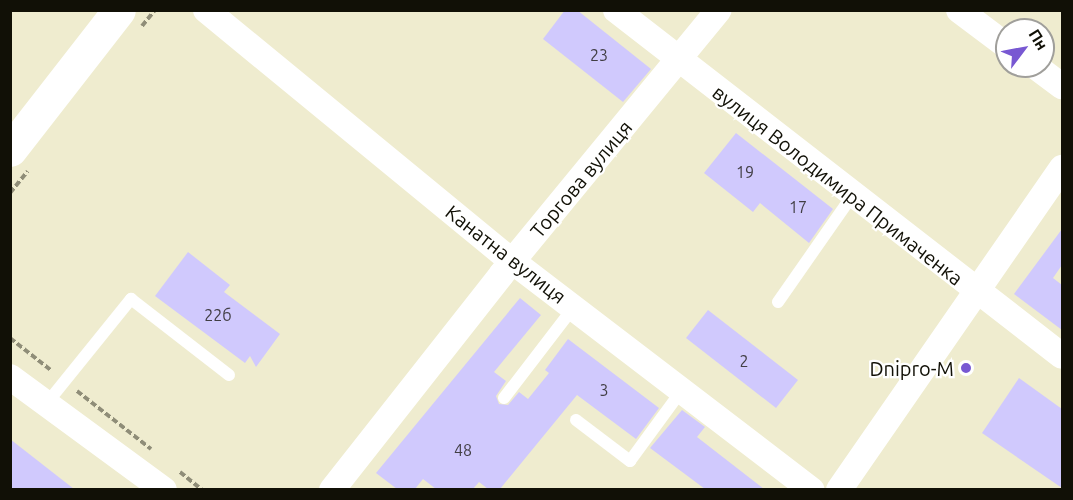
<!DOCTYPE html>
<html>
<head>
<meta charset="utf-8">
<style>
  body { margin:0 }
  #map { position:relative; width:1073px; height:500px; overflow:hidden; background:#efeccf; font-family:Ubuntu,sans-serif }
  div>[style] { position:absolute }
  .building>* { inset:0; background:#d0c9fd }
  .path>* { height:4px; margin-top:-2px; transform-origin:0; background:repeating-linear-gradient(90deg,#8f8d78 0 6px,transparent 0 9px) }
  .lane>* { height:12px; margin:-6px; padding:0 6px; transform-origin:6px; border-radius:6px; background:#fff }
  .street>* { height:26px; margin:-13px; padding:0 13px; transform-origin:13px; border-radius:13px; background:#fff }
  .secondary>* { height:33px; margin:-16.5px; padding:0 16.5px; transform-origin:16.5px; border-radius:16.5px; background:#fff }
  .dots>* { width:16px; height:16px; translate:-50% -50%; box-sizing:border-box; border:3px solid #fff; border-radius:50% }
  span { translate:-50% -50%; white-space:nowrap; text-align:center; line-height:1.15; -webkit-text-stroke:4.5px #fff; paint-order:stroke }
  .number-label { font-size:16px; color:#413e44 }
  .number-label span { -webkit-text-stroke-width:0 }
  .street-label { font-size:20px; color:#111006 }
  .poi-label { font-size:20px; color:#111006 }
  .right { translate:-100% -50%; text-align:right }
  .frame { position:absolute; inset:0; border:12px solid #111006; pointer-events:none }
  .north { position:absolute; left:995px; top:18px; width:60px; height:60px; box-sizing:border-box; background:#fff; border:2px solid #a09f9b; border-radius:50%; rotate:58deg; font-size:16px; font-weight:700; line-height:24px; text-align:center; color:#111006 }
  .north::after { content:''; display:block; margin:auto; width:21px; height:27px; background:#7858d2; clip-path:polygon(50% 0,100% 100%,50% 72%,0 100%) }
</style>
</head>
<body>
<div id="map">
  <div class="building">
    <i style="clip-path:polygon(565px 10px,577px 10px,651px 69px,623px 102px,543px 39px)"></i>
    <i style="clip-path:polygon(736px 133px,833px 209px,809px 243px,760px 203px,753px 212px,704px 173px)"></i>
    <i style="clip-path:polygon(1062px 229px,1062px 265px,1053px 278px,1062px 285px,1062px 330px,1014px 294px)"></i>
    <i style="clip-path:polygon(188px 252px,230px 285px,224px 292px,280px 334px,256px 367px,250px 356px,245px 363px,155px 296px)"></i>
    <i style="clip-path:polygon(520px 298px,541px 315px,494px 372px,506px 381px,496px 396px,499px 404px,508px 405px,519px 392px,528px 399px,549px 373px,545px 370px,568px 339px,659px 408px,636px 439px,577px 395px,500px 489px,488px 489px,479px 482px,473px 489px,436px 489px,423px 479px,415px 489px,397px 489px,376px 473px)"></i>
    <i style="clip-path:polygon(708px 310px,798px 380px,776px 408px,686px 338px)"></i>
    <i style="clip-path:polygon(1019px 378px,1062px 409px,1062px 488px,982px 433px)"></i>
    <i style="clip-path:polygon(682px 410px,705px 427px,697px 437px,764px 489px,705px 489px,650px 448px)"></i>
    <i style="clip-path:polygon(10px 439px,74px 489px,10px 489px)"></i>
  </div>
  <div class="path">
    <i style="left:142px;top:26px;width:21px;rotate:-51deg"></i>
    <i style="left:10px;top:193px;width:28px;rotate:-51deg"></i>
    <i style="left:10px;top:338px;width:53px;rotate:38.2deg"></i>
    <i style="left:77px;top:391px;width:94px;rotate:38.1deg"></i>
    <i style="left:180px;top:472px;width:28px;rotate:39deg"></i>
  </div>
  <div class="lane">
    <i style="left:778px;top:302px;width:129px;rotate:-55.1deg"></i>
    <i style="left:504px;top:398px;width:113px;rotate:-52.5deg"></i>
    <i style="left:47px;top:403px;width:134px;rotate:-51.1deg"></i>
    <i style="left:131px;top:299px;width:124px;rotate:37.8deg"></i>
    <i style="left:576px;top:420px;width:68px;rotate:37.2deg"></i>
    <i style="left:630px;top:461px;width:88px;rotate:-53.8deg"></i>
  </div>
  <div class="street">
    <i style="left:206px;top:10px;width:396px;rotate:39.4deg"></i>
    <i style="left:512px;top:261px;width:377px;rotate:37.4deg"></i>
    <i style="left:616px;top:10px;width:564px;rotate:37.8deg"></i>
    <i style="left:959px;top:10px;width:60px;rotate:36.9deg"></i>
    <i style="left:1035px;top:66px;width:34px;rotate:37deg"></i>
    <i style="left:10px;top:377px;width:191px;rotate:36.3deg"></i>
    <i style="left:332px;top:490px;width:273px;rotate:-51.8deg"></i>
    <i style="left:501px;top:275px;width:343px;rotate:-50.6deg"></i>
    <i style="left:839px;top:490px;width:392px;rotate:-55.3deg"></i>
  </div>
  <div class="secondary">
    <i style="left:10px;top:150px;width:177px;rotate:-52.1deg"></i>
  </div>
  <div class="dots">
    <i style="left:966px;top:368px;background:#7858d2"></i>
  </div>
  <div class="number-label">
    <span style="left:599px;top:55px">23</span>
    <span style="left:745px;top:172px">19</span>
    <span style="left:798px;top:207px">17</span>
    <span style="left:218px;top:315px">22б</span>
    <span style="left:744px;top:361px">2</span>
    <span style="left:604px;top:390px">3</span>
    <span style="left:463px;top:450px">48</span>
  </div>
  <div class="street-label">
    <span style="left:581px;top:179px;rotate:-50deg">Торгова вулиця</span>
    <span style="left:838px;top:185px;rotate:38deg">вулиця Володимира Примаченка</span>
    <span style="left:506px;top:254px;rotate:38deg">Канатна вулиця</span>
  </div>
  <div class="poi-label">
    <span class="right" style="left:954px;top:368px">Dnipro-M</span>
  </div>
  <div class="frame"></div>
  <div class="north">Пн</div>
</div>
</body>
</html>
